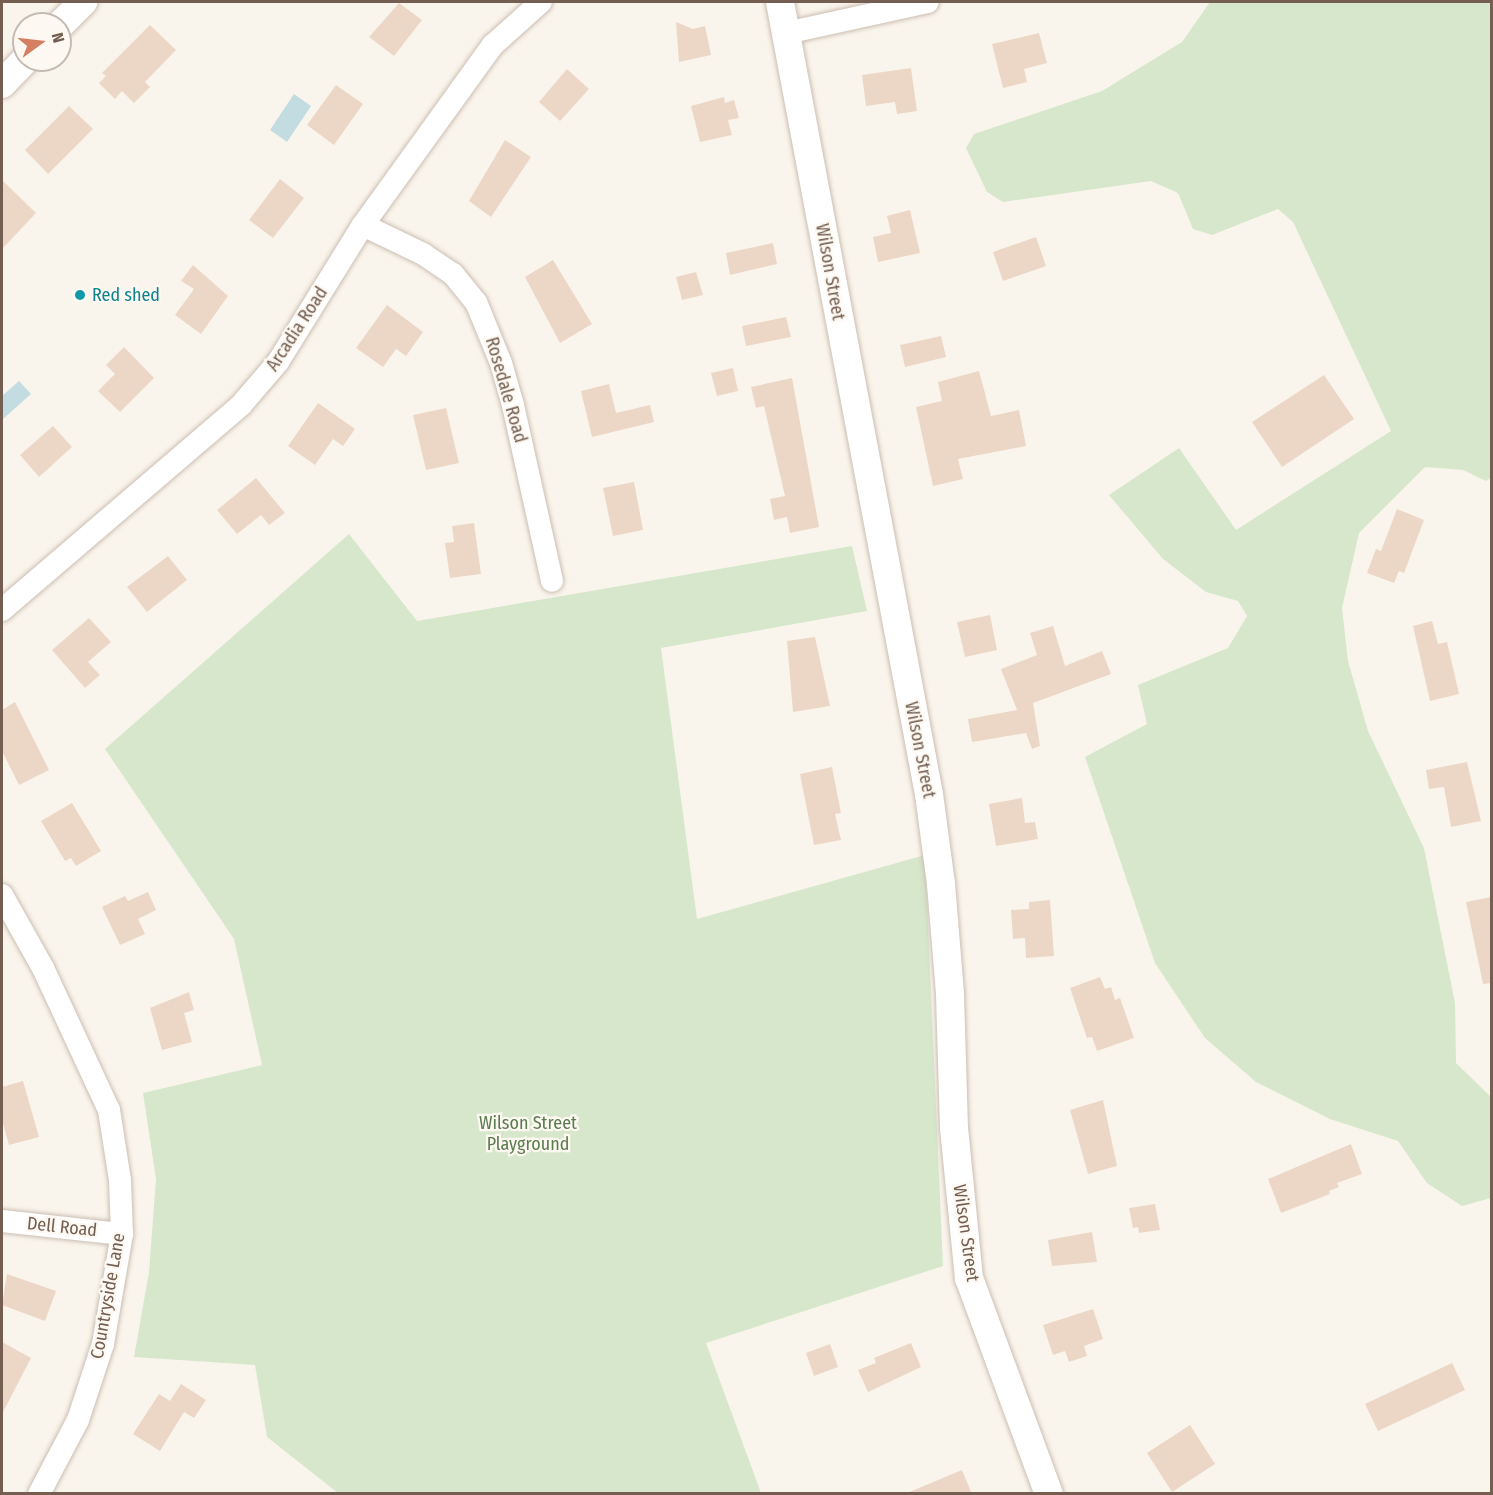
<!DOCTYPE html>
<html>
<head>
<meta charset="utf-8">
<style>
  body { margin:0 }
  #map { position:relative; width:1493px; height:1495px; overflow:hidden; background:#faf5ec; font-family:"Fira Sans Condensed",sans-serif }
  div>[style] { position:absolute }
  .green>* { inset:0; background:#d6e7cb }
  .water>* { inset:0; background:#c2dce2 }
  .building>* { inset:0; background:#ecd7c7 }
  .roads { filter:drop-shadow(0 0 2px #ccbeb3) drop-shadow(0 0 2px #ccbeb3) }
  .minor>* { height:22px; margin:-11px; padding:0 11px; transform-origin:11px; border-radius:11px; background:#fff }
  .tertiary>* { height:28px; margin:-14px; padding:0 14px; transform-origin:14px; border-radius:14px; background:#fff }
  .dots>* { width:16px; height:16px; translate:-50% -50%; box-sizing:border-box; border:3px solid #fdf9f2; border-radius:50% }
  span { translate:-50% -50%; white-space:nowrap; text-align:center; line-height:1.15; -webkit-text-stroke:4.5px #fdf9f2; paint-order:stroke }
  .street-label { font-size:18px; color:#735e51 }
  .culture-label { font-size:18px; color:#0d838f }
  .left { translate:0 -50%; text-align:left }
  .park-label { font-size:18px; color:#5a7c4e }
  .frame { position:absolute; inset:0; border:3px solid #735e51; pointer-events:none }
  .north { position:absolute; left:12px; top:12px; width:60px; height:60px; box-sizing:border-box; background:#fdf9f2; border:2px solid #c6bbb2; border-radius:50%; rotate:75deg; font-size:16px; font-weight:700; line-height:24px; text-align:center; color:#735e51 }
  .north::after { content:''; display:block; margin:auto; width:21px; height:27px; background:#d47f61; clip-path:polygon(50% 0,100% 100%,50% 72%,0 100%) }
</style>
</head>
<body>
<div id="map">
  <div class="green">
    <i style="clip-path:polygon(1210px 2px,1491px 2px,1491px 478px,1486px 481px,1463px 470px,1425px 467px,1359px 533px,1342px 608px,1348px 661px,1368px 731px,1424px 848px,1455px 1003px,1456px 1063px,1491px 1097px,1491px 1198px,1462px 1206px,1427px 1183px,1398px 1141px,1330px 1119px,1256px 1082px,1205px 1038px,1155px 963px,1085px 757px,1147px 724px,1138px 685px,1228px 648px,1247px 616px,1238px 601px,1206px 592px,1163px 559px,1109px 495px,1179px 448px,1236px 530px,1391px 431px,1293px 222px,1278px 209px,1212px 235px,1193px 229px,1178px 193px,1151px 181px,1003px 202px,987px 192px,966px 148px,974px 134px,1102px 91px,1182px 42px)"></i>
    <i style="clip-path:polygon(349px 534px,417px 621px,852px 546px,867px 611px,661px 648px,697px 919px,925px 855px,943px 1266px,706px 1343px,761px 1493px,338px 1493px,267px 1437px,255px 1365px,134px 1357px,149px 1272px,156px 1179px,143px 1093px,262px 1065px,234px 939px,105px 749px)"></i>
  </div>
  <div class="water">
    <i style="clip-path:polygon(294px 94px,311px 106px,287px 142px,270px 130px)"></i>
    <i style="clip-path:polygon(19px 381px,31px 394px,3px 419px,2px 396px)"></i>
  </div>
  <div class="building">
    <i style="clip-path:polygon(399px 3px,422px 20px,394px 56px,369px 37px)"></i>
    <i style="clip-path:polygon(676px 22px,693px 29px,705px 26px,711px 55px,679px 62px)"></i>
    <i style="clip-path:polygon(150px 25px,176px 50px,145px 82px,150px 87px,134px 103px,122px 91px,115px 99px,99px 83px,106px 76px,102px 73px)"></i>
    <i style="clip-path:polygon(1039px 33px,1047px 63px,1024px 69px,1027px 82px,1003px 88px,992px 44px)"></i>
    <i style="clip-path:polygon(911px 68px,917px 111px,897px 114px,895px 102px,866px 106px,862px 75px)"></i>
    <i style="clip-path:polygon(567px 69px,589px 89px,560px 121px,539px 102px)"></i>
    <i style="clip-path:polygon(336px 85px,363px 104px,334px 145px,307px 125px)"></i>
    <i style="clip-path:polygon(724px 97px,725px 103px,734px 100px,739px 118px,728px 120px,732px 135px,700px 142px,691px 106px)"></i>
    <i style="clip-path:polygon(69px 106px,93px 129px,48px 174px,25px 150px)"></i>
    <i style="clip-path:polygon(505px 140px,531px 157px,491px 217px,469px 201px)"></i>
    <i style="clip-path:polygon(280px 179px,304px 198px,273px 238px,249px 220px)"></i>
    <i style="clip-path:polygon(2px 180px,36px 213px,2px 249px)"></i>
    <i style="clip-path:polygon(910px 210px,920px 253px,878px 262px,873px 237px,891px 233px,887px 216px)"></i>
    <i style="clip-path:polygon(1036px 237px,1046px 266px,1003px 281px,993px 252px)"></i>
    <i style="clip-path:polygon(773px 243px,777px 264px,730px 275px,726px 253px)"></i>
    <i style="clip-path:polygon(553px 260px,592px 324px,560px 343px,525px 277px)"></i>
    <i style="clip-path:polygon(193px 265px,228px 296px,201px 334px,175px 315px,194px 289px,181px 281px)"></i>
    <i style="clip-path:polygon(696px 272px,703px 295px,682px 300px,676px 277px)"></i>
    <i style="clip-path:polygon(387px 305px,423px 332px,406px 356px,396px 349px,383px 367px,356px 348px)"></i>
    <i style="clip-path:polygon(786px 317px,791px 337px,746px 346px,742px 326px)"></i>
    <i style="clip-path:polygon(941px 336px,946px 357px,905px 367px,900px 345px)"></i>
    <i style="clip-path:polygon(124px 347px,154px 378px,120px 412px,98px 391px,115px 374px,106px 365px)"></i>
    <i style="clip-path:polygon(733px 368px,738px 391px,717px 396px,711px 373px)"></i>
    <i style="clip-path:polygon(979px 371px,991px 416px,1019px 410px,1026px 446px,958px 459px,963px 479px,933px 486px,916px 407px,942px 401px,938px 382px)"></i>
    <i style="clip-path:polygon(1324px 375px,1354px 419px,1282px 467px,1252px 422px)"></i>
    <i style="clip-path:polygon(792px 378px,819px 527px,790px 533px,787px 517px,774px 520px,770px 499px,785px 496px,764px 406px,756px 408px,751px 387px)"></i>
    <i style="clip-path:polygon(609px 384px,616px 413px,650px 405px,654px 422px,592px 437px,581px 391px)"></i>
    <i style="clip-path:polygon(318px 403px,355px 429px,343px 446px,333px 439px,315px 465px,288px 446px)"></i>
    <i style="clip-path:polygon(446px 408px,459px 463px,426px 470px,413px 415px)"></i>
    <i style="clip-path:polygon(53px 426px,72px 447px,39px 477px,20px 455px)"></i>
    <i style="clip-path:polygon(256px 478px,285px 513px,269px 525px,261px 515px,237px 534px,217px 510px)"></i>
    <i style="clip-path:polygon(634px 482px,643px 530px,613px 536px,603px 488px)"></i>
    <i style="clip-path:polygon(1397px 509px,1424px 520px,1404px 573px,1399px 571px,1394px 583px,1367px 573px,1376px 549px,1381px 551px)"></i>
    <i style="clip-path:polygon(474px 523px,481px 574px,450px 578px,445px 543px,454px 542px,452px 526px)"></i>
    <i style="clip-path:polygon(168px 556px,187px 580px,147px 612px,127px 587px)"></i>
    <i style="clip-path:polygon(990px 615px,997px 650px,965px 657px,957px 622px)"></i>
    <i style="clip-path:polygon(89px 618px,111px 642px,88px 662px,100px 675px,85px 688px,52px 650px)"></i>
    <i style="clip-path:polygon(1432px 621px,1438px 644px,1447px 642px,1459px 694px,1430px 701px,1413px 626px)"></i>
    <i style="clip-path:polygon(1053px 626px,1065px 666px,1102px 651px,1111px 674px,1033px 703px,1040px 746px,1032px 749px,1026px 733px,972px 742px,968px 719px,1017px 710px,1001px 669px,1037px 655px,1030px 633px)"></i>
    <i style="clip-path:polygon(815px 637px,830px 706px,793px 712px,787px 641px)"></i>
    <i style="clip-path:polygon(15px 702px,49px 770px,19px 785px,2px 751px,2px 710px)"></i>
    <i style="clip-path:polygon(1467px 762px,1481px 821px,1451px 827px,1444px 787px,1429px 789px,1426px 770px)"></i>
    <i style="clip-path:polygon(832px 767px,841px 813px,835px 814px,841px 840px,814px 845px,800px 774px)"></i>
    <i style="clip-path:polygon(1022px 798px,1025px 823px,1035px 822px,1038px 839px,996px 846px,989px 804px)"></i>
    <i style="clip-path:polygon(72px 803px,101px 851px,76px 866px,71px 858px,65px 861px,41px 821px)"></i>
    <i style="clip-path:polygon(148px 892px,156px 910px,138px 919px,145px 934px,120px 945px,102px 907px,125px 896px,128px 901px)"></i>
    <i style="clip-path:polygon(1491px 897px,1491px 983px,1483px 984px,1466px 902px)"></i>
    <i style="clip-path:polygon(1050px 900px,1054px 956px,1026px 958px,1025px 938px,1013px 939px,1011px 910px,1029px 909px,1029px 902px)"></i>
    <i style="clip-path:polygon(1100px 977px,1105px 989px,1111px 987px,1115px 1000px,1120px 998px,1134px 1038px,1097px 1051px,1092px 1037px,1087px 1038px,1070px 988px)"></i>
    <i style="clip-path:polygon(189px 992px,194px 1010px,184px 1013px,192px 1042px,162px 1050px,150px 1008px)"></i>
    <i style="clip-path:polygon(23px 1081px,39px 1137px,9px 1145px,2px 1120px,2px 1087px)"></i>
    <i style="clip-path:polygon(1103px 1100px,1117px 1166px,1088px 1174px,1070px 1110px)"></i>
    <i style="clip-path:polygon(1351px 1144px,1362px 1174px,1337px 1183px,1339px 1187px,1329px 1191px,1330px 1194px,1281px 1213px,1268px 1179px)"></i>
    <i style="clip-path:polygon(1155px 1204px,1160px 1230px,1139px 1233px,1138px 1227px,1133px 1228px,1129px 1208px)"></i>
    <i style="clip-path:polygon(1092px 1232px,1097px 1262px,1052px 1266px,1048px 1240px)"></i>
    <i style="clip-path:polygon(7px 1274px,56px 1291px,45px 1321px,2px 1305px)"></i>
    <i style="clip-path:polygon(1093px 1309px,1103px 1339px,1084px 1346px,1087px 1356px,1069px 1362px,1065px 1351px,1053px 1355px,1043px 1325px)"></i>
    <i style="clip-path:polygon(2px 1342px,31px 1358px,2px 1414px)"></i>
    <i style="clip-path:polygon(911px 1343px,921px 1367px,868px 1392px,858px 1370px,876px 1363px,874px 1358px)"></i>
    <i style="clip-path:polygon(830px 1344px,838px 1367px,814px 1376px,806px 1353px)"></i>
    <i style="clip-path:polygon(1452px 1363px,1465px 1390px,1378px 1431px,1365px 1404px)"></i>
    <i style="clip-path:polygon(181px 1384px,206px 1400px,194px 1418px,184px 1412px,160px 1451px,133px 1434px,159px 1394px,170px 1401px)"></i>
    <i style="clip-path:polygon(1190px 1425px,1215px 1464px,1172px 1492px,1147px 1453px)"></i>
    <i style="clip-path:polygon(962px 1470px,972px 1494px,907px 1494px,907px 1493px)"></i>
  </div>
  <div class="roads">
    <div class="minor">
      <i style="left:786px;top:33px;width:145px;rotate:-12.3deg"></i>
      <i style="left:363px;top:225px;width:67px;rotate:25.8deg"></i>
      <i style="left:423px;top:254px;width:36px;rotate:34deg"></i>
      <i style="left:453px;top:274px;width:36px;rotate:51deg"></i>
      <i style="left:476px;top:302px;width:66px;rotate:67.7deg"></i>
      <i style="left:501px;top:363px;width:44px;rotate:74.1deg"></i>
      <i style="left:513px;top:405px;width:180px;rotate:77.5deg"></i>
      <i style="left:2px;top:610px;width:315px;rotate:-40.6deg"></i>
      <i style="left:241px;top:405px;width:57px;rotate:-49.3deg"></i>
      <i style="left:278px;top:362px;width:161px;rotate:-58.2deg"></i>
      <i style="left:363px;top:225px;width:222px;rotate:-54.2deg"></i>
      <i style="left:493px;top:45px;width:64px;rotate:-41.9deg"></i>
      <i style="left:2px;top:895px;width:84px;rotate:60.7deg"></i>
      <i style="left:43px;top:968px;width:157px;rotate:65.1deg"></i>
      <i style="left:109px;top:1110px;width:71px;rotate:81.1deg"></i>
      <i style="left:120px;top:1180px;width:54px;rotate:87.9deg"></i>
      <i style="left:122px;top:1234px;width:112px;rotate:99.8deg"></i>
      <i style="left:103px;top:1344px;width:80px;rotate:108.2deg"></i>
      <i style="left:78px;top:1420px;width:84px;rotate:117.8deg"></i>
      <i style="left:2px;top:1221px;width:121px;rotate:6.2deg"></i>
    </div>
    <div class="tertiary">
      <i style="left:780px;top:2px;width:806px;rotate:79.35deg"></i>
      <i style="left:929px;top:794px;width:91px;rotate:82.4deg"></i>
      <i style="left:941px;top:884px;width:110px;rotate:85.3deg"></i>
      <i style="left:950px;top:994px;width:134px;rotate:88.3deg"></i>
      <i style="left:954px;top:1128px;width:151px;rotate:84.3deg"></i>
      <i style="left:969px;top:1278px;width:230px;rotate:69.7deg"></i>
      <i style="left:60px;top:25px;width:33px;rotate:-45deg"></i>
      <i style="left:2px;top:84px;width:33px;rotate:-46deg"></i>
    </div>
  </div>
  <div class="dots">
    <i style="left:80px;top:295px;background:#0f9aa8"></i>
  </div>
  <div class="street-label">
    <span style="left:830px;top:272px;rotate:80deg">Wilson Street</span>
    <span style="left:297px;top:329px;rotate:-57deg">Arcadia Road</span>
    <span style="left:506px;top:390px;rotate:74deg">Rosedale Road</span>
    <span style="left:920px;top:750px;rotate:79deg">Wilson Street</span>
    <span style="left:62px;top:1227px;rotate:6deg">Dell Road</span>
    <span style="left:966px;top:1233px;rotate:82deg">Wilson Street</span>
    <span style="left:108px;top:1296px;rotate:-80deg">Countryside Lane</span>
  </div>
  <div class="culture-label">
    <span class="left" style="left:92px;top:295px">Red shed</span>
  </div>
  <div class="park-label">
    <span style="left:528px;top:1134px">Wilson Street<br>Playground</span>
  </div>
  <div class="frame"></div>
  <div class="north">N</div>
</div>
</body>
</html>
